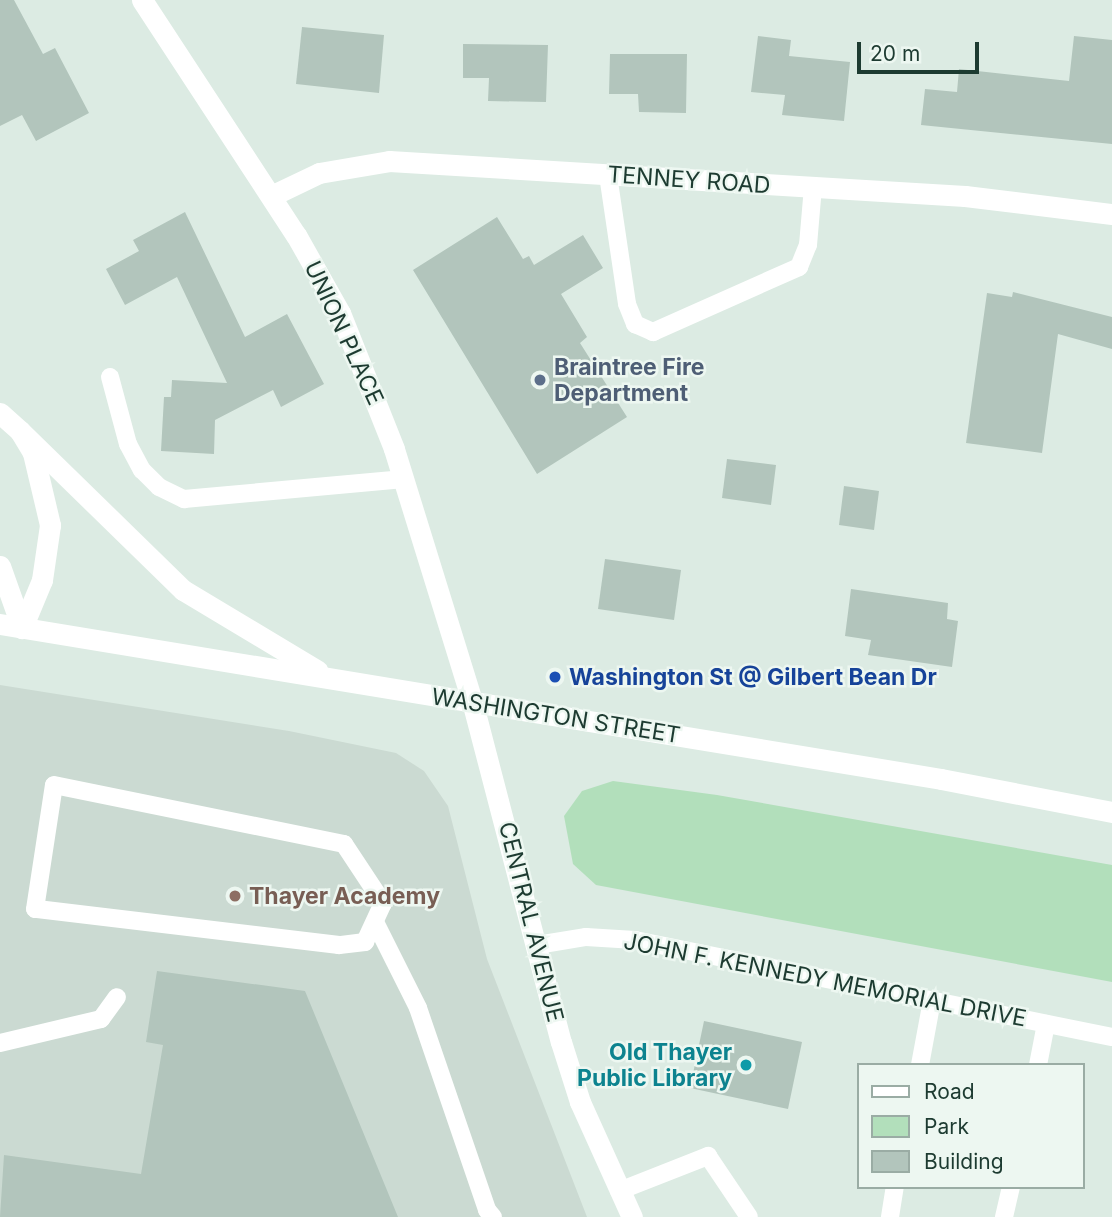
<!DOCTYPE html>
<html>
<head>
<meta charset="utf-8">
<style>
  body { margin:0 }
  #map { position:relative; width:1112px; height:1217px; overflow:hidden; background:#dcebe3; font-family:Inter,sans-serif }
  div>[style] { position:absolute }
  .built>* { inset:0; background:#cbdad2 }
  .green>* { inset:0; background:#b2dfbb }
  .building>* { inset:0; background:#b2c5bc }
  .service>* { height:18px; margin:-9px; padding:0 9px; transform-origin:9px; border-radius:9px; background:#fff }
  .minor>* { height:21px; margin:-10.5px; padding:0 10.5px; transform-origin:10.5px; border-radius:10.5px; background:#fff }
  .secondary>* { height:21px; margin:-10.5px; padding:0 10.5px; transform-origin:10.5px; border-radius:10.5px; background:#fff }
  .dots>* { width:19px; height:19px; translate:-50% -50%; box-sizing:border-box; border:4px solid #edf7f1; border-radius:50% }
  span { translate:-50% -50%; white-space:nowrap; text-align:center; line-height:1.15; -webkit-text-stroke:5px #edf7f1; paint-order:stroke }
  .street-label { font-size:23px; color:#1d3b31 }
  .service-label { font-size:23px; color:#4e5e75; font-weight:700 }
  .left { translate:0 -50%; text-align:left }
  .transit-label { font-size:23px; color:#164399; font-weight:700 }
  .education-label { font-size:23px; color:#785e54; font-weight:700 }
  .culture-label { font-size:23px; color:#0d838f; font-weight:700 }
  .right { translate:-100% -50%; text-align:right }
  .legend { position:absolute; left:857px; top:1063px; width:228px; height:126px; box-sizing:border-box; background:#edf7f1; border:2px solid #9aaca4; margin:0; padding:9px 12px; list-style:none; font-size:21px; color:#1d3b31 }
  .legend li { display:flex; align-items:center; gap:14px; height:35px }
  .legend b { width:35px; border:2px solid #9aaca4 }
  .scale { position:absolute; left:857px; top:42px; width:122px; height:32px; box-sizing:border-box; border:4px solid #1d3b31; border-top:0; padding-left:9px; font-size:21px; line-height:24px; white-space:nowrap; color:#1d3b31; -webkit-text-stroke:5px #edf7f1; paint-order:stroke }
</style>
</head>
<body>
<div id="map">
  <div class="built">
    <i style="clip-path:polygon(0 685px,289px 731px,396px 753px,424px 771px,448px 806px,487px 959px,587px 1217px,0 1217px)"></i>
  </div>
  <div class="green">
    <i style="clip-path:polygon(613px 781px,717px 795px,1112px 865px,1112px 982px,596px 885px,573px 864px,564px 816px,582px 791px)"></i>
  </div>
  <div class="building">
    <i style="clip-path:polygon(0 0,14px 0,43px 54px,55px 48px,89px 113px,36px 141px,22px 115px,0 126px)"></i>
    <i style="clip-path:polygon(302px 27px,384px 35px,379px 93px,296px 84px)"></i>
    <i style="clip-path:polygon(758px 36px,791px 40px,789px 56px,850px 62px,844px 121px,782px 115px,785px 95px,751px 92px)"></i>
    <i style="clip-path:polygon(1074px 36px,1112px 40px,1112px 144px,921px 125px,925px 89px,957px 92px,959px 69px,1069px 81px)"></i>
    <i style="clip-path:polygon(463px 44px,548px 45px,546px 102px,488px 101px,489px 78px,463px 78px)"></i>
    <i style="clip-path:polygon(610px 54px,687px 54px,686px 113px,639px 112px,638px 94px,609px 94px)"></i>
    <i style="clip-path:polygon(185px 212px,245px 337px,287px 314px,324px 384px,281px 407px,273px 390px,215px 420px,214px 454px,161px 451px,164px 397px,171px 397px,172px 380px,227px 383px,177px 277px,125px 305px,106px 269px,139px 251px,133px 240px)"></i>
    <i style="clip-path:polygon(497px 217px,523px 259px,529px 256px,534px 265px,583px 235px,603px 268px,561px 294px,587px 337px,580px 343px,627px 417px,537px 474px,413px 270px)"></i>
    <i style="clip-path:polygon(1013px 292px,1112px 317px,1112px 349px,1058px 334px,1042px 453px,966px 443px,987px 293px,1012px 297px)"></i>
    <i style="clip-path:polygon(727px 459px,776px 465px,771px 505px,722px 498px)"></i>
    <i style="clip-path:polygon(844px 486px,879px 491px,874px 530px,839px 525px)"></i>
    <i style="clip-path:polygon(605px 559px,681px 570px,674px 620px,598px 609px)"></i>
    <i style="clip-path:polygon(851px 589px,948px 603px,947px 619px,958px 621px,952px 667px,868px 655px,871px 640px,845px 636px)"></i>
    <i style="clip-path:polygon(157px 971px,305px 991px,398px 1217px,0 1217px,4px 1155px,141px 1174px,163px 1045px,146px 1042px)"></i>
    <i style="clip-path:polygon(704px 1021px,802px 1042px,788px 1109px,690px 1088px)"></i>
  </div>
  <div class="service">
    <i style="left:608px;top:175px;width:130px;rotate:81.6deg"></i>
    <i style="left:627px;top:304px;width:22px;rotate:68deg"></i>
    <i style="left:635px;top:324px;width:20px;rotate:24deg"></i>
    <i style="left:653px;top:332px;width:160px;rotate:-24deg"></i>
    <i style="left:799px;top:267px;width:24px;rotate:-68deg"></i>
    <i style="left:808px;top:245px;width:58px;rotate:-85.1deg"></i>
    <i style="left:110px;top:377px;width:69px;rotate:75deg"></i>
    <i style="left:128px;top:444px;width:30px;rotate:62deg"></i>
    <i style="left:142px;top:470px;width:24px;rotate:45deg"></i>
    <i style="left:159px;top:487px;width:28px;rotate:26deg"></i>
    <i style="left:184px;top:499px;width:221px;rotate:-5.2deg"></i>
    <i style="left:54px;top:785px;width:296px;rotate:11.5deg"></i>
    <i style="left:344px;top:844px;width:71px;rotate:56.5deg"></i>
    <i style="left:383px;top:903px;width:43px;rotate:114.8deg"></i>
    <i style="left:365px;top:942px;width:26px;rotate:173deg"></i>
    <i style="left:339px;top:945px;width:306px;rotate:-173.2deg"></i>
    <i style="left:35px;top:909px;width:125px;rotate:-81.3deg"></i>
    <i style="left:375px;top:922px;width:96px;rotate:63.4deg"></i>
    <i style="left:418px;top:1008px;width:213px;rotate:71.1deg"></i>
    <i style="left:487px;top:1210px;width:9px;rotate:49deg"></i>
    <i style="left:537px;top:945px;width:50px;rotate:-9.3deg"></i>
    <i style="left:586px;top:937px;width:49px;rotate:3.5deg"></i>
    <i style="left:635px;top:940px;width:487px;rotate:11.5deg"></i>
    <i style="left:0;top:1043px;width:104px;rotate:-13.4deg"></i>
    <i style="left:101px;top:1019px;width:27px;rotate:-54deg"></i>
    <i style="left:920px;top:1065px;width:66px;rotate:-79.5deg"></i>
    <i style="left:1038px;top:1065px;width:42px;rotate:-79deg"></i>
    <i style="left:619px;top:1191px;width:96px;rotate:-21.5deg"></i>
    <i style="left:708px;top:1156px;width:73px;rotate:56.1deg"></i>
    <i style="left:890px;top:1217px;width:30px;rotate:-81deg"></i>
    <i style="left:1004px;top:1217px;width:31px;rotate:-77deg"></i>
  </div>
  <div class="minor">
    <i style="left:142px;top:0;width:281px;rotate:56.8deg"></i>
    <i style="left:296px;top:235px;width:90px;rotate:60.6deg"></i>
    <i style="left:340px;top:313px;width:146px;rotate:68.3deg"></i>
    <i style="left:394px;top:449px;width:264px;rotate:72.8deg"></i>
    <i style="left:271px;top:196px;width:53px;rotate:-25.6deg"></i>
    <i style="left:319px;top:173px;width:71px;rotate:-9.7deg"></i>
    <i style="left:389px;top:161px;width:577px;rotate:3.48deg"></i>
    <i style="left:965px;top:196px;width:148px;rotate:7deg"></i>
  </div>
  <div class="secondary">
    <i style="left:0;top:413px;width:27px;rotate:42deg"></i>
    <i style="left:20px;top:431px;width:26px;rotate:59deg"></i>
    <i style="left:33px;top:453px;width:74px;rotate:76.7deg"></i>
    <i style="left:50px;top:525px;width:56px;rotate:98.3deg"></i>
    <i style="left:42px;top:580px;width:52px;rotate:112.6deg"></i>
    <i style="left:20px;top:431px;width:228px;rotate:44.3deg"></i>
    <i style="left:183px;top:590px;width:157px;rotate:31deg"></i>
    <i style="left:0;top:566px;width:66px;rotate:70.5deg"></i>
    <i style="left:0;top:624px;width:954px;rotate:9.35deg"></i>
    <i style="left:941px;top:779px;width:174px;rotate:10.9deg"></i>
    <i style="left:472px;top:701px;width:352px;rotate:75.4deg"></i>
    <i style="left:561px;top:1042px;width:63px;rotate:72.4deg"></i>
    <i style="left:580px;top:1102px;width:126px;rotate:65.7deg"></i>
  </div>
  <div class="dots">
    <i style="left:540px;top:380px;background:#5c6f8a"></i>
    <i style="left:555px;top:677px;background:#1a4fb4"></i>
    <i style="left:235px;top:896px;background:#8d6e63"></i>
    <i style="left:746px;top:1065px;background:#0f9aa8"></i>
  </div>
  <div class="street-label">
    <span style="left:689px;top:180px;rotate:4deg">TENNEY ROAD</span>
    <span style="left:344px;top:333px;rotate:65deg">UNION PLACE</span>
    <span style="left:556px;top:716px;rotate:9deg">WASHINGTON STREET</span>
    <span style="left:531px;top:922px;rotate:76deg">CENTRAL AVENUE</span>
    <span style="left:825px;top:980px;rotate:11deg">JOHN F. KENNEDY MEMORIAL DRIVE</span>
  </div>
  <div class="service-label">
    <span class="left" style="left:554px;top:380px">Braintree Fire<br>Department</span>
  </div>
  <div class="transit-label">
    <span class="left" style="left:569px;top:677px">Washington St @ Gilbert Bean Dr</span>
  </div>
  <div class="education-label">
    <span class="left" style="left:249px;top:896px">Thayer Academy</span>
  </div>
  <div class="culture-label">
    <span class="right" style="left:732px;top:1065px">Old Thayer<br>Public Library</span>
  </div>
  <ul class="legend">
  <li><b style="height:9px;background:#fff"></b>Road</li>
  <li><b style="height:19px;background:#b2dfbb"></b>Park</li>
  <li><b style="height:19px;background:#b2c5bc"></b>Building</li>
  </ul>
  <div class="scale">20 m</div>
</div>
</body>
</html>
